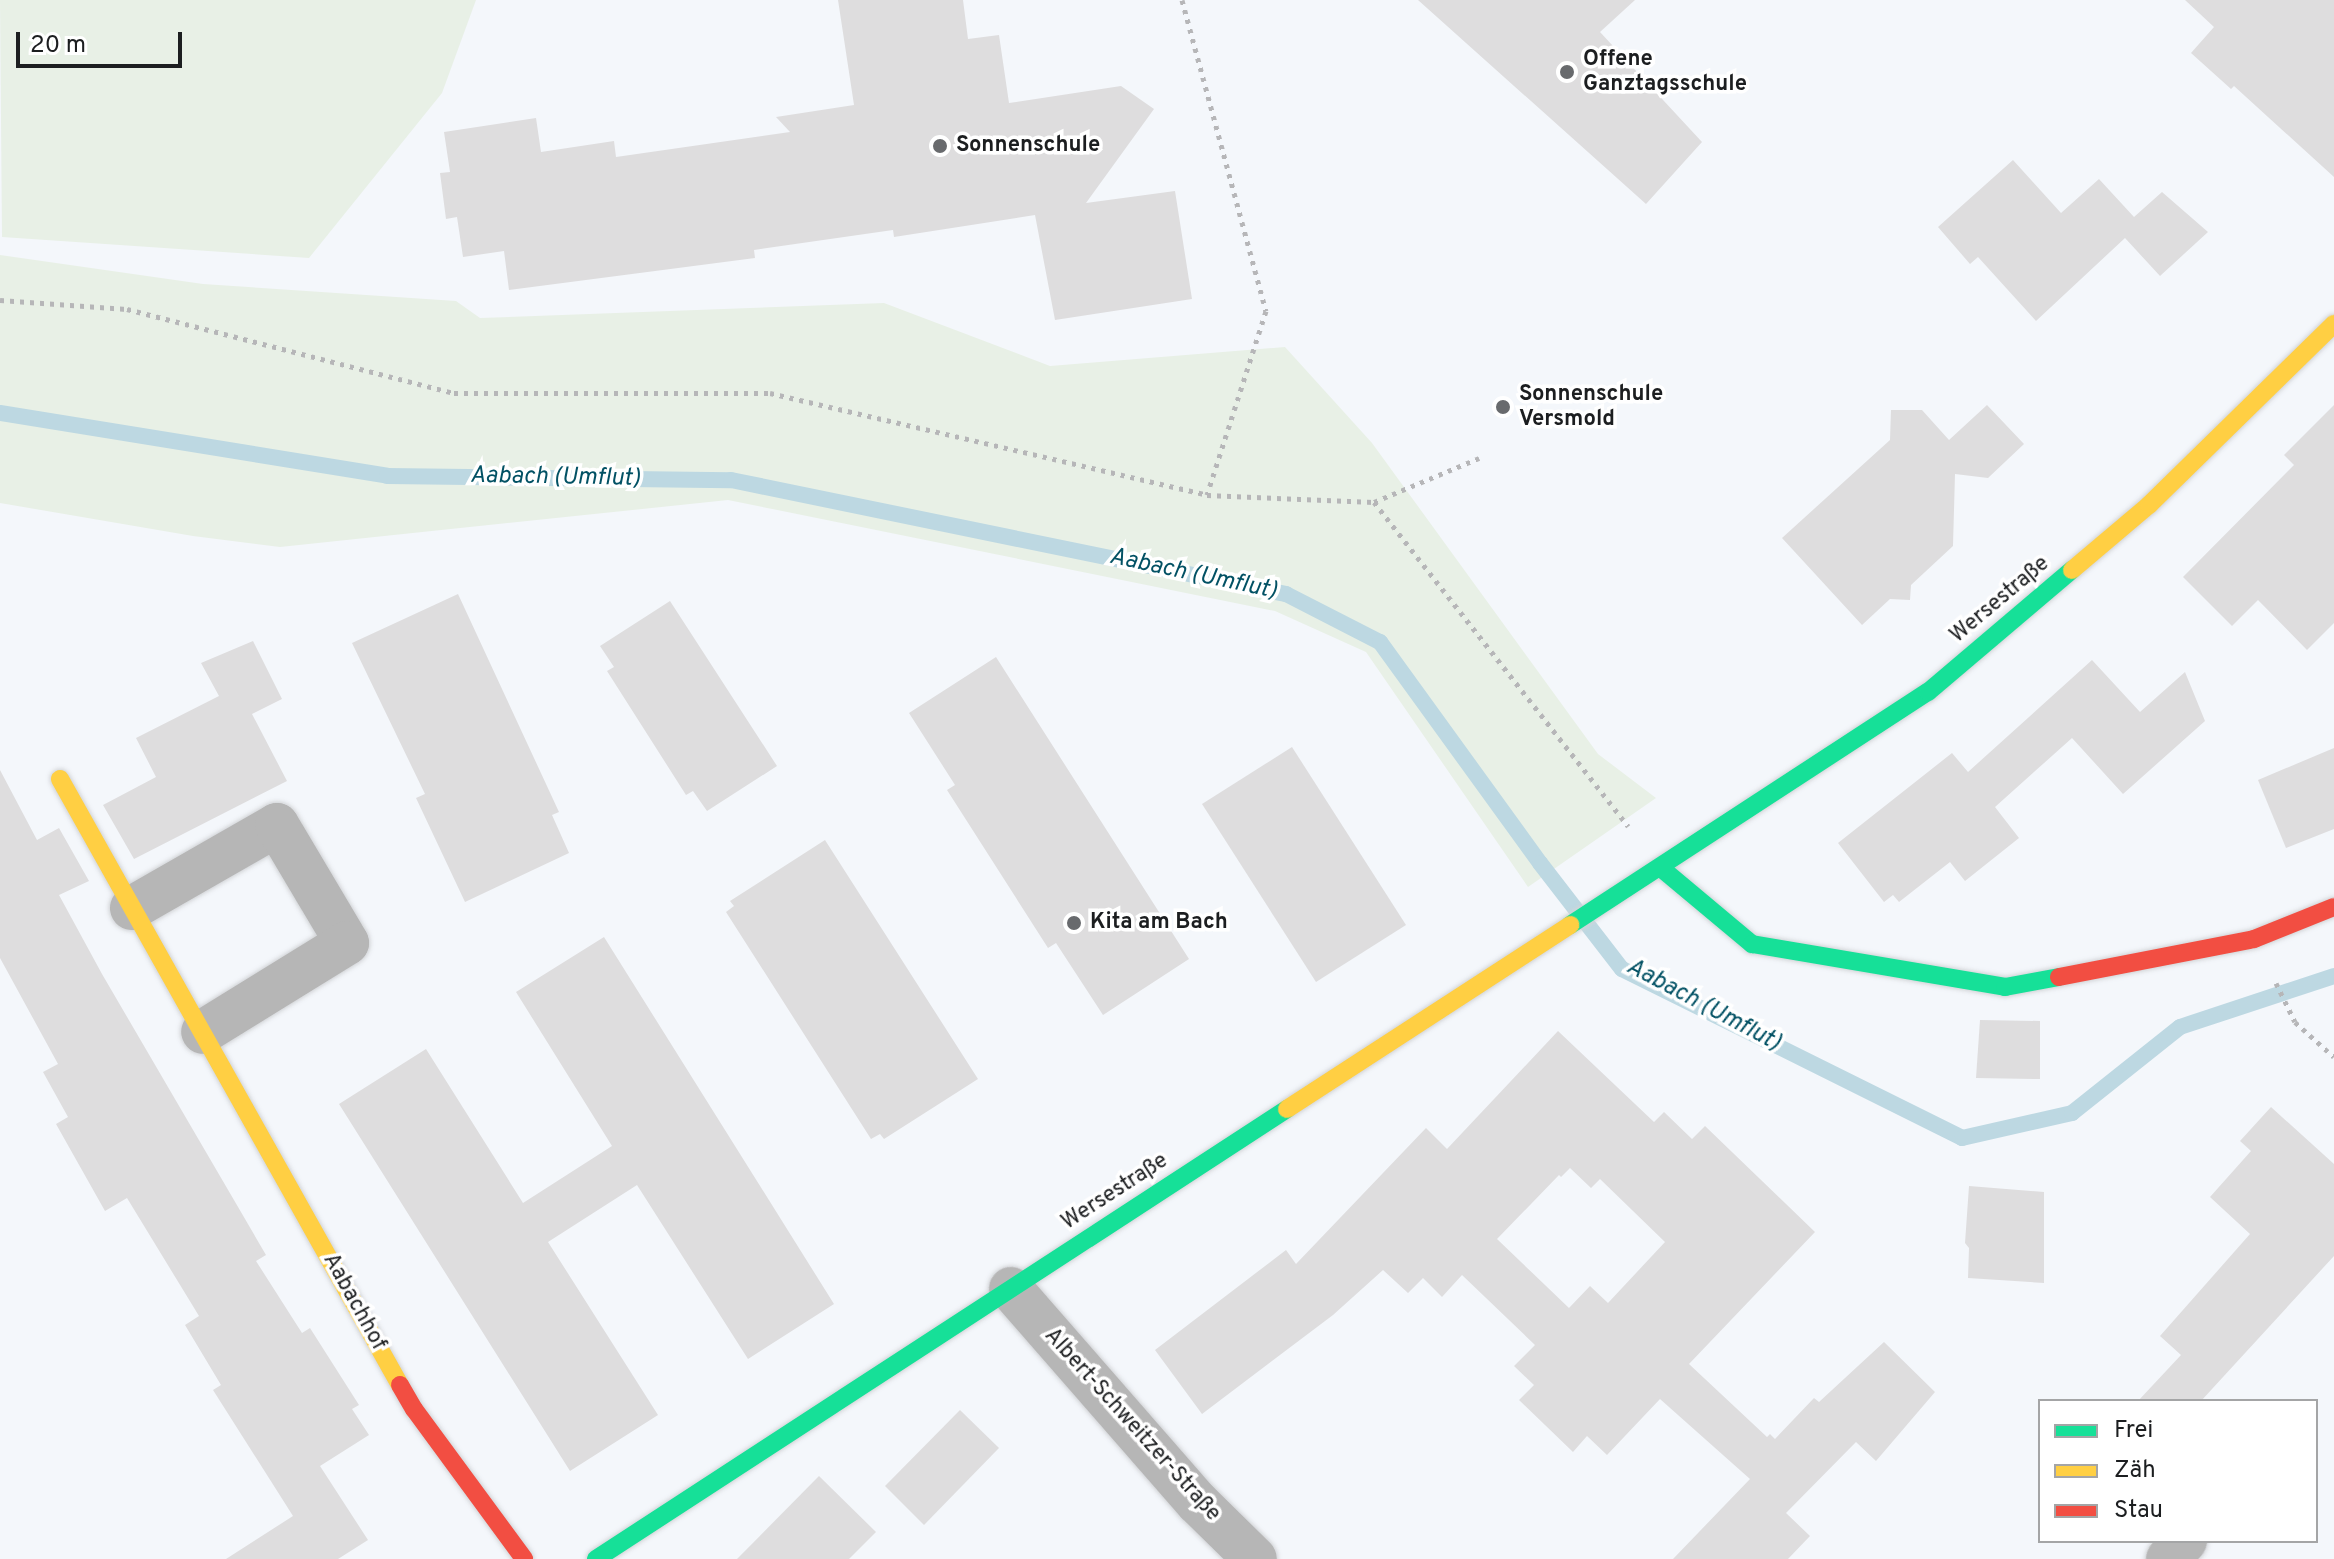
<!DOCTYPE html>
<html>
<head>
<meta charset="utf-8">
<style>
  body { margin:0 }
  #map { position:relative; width:2334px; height:1559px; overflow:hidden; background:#f4f7fb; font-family:Overpass,sans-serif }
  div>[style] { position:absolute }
  .green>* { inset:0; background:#e8f0e6 }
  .stream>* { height:16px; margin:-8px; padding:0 8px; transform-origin:8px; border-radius:8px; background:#bdd8e2 }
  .building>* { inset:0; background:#deddde }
  .path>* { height:5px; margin-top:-2.5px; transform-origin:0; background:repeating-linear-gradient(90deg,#b6b6b8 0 4px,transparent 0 10px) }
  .roads { filter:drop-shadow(0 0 2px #d2d4d7) drop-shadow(0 0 2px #d2d4d7) }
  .street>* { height:44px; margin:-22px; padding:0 22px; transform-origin:22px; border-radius:22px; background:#b6b6b6 }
  .fast>* { height:18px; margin:-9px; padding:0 9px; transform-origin:9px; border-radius:9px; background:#16e098 }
  .slow>* { height:18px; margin:-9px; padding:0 9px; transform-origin:9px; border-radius:9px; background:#ffcf43 }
  .jam>* { height:18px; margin:-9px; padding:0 9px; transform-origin:9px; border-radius:9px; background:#f24e42 }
  .dots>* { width:22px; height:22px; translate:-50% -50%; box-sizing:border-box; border:4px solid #fff; border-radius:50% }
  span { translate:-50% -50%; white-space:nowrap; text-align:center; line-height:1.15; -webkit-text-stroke:7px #fff; paint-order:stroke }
  .poi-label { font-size:22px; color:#1c1e20; font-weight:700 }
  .left { translate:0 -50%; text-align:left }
  .street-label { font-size:22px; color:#1c1e20 }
  .water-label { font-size:24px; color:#025164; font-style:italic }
  .legend { position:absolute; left:2038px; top:1399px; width:280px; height:144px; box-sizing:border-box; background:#fff; border:2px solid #a4a5a6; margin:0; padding:10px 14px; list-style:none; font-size:24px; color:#1c1e20 }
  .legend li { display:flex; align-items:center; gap:16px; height:40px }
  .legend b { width:40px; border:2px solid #a4a5a6 }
  .scale { position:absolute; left:16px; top:32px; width:166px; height:36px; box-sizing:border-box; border:4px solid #1c1e20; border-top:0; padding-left:10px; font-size:24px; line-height:28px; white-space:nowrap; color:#1c1e20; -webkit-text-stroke:6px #fff; paint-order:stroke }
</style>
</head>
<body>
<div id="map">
  <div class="green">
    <i style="clip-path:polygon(0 0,476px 0,442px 93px,309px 258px,2px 237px)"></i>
    <i style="clip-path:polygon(0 255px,203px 284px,456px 301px,480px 318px,884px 303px,1050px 366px,1285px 347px,1372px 443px,1598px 754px,1656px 798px,1528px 887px,1366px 652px,1275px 611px,728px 500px,280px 547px,193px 536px,0 503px)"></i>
  </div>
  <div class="stream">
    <i style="left:0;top:413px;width:392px;rotate:9.2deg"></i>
    <i style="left:387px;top:476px;width:344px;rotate:0.7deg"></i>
    <i style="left:731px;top:480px;width:567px;rotate:11.61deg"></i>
    <i style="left:1286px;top:594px;width:106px;rotate:27.1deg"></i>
    <i style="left:1380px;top:642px;width:273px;rotate:54.1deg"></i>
    <i style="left:1540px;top:863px;width:134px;rotate:52.3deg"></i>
    <i style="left:1622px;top:969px;width:380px;rotate:26.4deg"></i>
    <i style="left:1962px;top:1138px;width:113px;rotate:-12.8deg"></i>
    <i style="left:2072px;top:1113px;width:138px;rotate:-38.5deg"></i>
    <i style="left:2180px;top:1027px;width:162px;rotate:-18.3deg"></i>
  </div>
  <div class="building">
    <i style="clip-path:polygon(838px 0,963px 0,968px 39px,999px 35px,1009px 103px,1121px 86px,1154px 109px,1086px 203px,1175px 191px,1192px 299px,1055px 320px,1035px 215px,894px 237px,893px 230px,754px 250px,755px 258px,509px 290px,504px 251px,463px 257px,457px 217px,446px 219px,440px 173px,450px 172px,444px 132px,536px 118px,541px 152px,614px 141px,616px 157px,790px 132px,776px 117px,854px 105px)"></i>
    <i style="clip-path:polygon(1418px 0,1635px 0,1600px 32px,1702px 142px,1646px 204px)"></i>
    <i style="clip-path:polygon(2185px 0,2334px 0,2334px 177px,2234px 86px,2231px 89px,2191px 53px,2214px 27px)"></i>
    <i style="clip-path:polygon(2013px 160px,2061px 213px,2099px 179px,2134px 217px,2162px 192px,2208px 232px,2160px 276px,2125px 238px,2036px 321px,1978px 257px,1970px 264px,1938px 227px)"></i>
    <i style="clip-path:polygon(1987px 405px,2024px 444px,1988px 478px,1955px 474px,1953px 546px,1911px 585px,1910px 600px,1890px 599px,1862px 625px,1782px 538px,1890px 440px,1891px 410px,1922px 410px,1949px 440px)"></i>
    <i style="clip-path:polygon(2334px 405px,2334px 623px,2307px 650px,2258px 600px,2232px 626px,2183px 577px,2294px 465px,2284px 455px)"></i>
    <i style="clip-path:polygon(458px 594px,559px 812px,552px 815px,569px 853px,465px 902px,416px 798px,425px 794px,352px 643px)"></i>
    <i style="clip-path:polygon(670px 601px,777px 766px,707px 811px,693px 791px,686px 795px,607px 671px,614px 667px,600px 646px)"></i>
    <i style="clip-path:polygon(253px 641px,282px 699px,252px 714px,287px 781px,134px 859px,103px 805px,156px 777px,136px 738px,219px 696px,201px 663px)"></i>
    <i style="clip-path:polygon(996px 657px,1189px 959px,1103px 1015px,1056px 943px,1048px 948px,947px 790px,955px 785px,909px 713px)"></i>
    <i style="clip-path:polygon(2092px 660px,2140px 712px,2185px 672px,2205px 721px,2123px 794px,2072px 738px,1995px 807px,2019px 838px,1965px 881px,1950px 862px,1899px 902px,1893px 895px,1884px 902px,1838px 843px,1952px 753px,1968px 772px)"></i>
    <i style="clip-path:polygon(1292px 747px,1406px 925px,1316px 982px,1202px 804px)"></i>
    <i style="clip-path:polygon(2334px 748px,2334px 829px,2286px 848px,2258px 780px)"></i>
    <i style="clip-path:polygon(0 770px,37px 840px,59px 828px,89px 881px,59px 895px,102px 974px,266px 1255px,256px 1261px,302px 1333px,310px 1328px,359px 1405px,352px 1409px,369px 1435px,320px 1466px,368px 1540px,338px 1559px,226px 1559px,293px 1516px,213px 1390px,221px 1385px,185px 1325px,199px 1316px,127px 1198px,105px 1211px,56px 1124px,68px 1117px,43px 1072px,58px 1064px,0 958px)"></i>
    <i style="clip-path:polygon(825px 840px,978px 1079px,884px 1139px,880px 1134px,871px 1139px,726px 912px,734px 906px,730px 901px)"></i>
    <i style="clip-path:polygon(604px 937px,834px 1304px,748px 1359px,637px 1185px,548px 1242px,658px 1415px,570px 1471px,339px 1104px,426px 1049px,523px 1203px,612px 1146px,516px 992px)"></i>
    <i style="clip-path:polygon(1980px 1020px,2040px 1021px,2040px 1079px,1976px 1078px)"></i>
    <i style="clip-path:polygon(evenodd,1558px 1031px,1654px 1122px,1664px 1112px,1692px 1139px,1705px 1126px,1815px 1232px,1689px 1364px,1767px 1437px,1770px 1434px,1775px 1439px,1814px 1398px,1819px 1402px,1884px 1342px,1935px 1392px,1876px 1461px,1856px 1442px,1786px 1513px,1810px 1536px,1788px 1559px,1673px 1559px,1750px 1479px,1660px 1399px,1607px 1455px,1587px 1436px,1573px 1452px,1519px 1400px,1534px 1385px,1514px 1366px,1535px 1345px,1462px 1275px,1442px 1297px,1423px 1278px,1408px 1293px,1383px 1270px,1333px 1315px,1202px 1414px,1155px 1350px,1286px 1250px,1296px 1264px,1426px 1128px,1447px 1149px,1558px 1031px,1570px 1168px,1591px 1188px,1600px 1179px,1665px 1242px,1608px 1303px,1590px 1286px,1569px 1308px,1497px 1239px,1559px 1175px,1561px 1177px,1570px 1168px)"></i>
    <i style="clip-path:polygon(2271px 1107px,2334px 1164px,2334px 1256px,2201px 1401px,2138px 1401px,2181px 1355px,2160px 1336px,2250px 1234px,2210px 1197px,2251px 1151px,2240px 1141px)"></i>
    <i style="clip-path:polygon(1969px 1186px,2044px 1192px,2044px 1283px,1968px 1278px,1969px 1248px,1965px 1243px)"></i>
    <i style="clip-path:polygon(960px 1410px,999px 1448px,924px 1525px,885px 1486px)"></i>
    <i style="clip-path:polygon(819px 1476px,876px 1532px,849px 1559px,737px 1559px)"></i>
  </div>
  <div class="path">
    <i style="left:1182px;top:0;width:322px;rotate:74.9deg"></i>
    <i style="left:1266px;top:311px;width:193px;rotate:107.8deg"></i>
    <i style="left:0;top:300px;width:127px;rotate:4.1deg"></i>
    <i style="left:127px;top:309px;width:338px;rotate:14.4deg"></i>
    <i style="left:454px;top:393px;width:316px"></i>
    <i style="left:770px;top:393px;width:449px;rotate:13.1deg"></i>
    <i style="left:1207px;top:495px;width:167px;rotate:2.4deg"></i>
    <i style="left:1374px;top:502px;width:114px;rotate:-22.7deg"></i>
    <i style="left:1374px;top:502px;width:412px;rotate:51.9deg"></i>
    <i style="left:2276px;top:983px;width:43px;rotate:64deg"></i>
    <i style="left:2295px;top:1022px;width:52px;rotate:41.9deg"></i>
  </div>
  <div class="roads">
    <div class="street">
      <i style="left:132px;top:908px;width:167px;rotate:-29.8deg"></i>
      <i style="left:277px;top:825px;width:137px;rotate:59.3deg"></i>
      <i style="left:347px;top:943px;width:169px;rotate:148.3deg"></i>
      <i style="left:1011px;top:1289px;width:283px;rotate:48.9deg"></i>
      <i style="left:1197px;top:1502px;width:81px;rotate:44.5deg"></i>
      <i style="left:2168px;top:1559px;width:25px;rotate:-47deg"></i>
    </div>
    <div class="fast">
      <i style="left:1661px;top:868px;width:119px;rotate:39.9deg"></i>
      <i style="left:1752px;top:944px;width:257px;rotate:9.6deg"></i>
      <i style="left:2005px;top:987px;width:55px;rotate:-10.5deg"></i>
      <i style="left:1570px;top:925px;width:427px;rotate:-33.1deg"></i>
      <i style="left:1928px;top:692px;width:189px;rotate:-40.3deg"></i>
      <i style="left:596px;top:1559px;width:825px;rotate:-33.07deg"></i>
    </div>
    <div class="slow">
      <i style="left:2072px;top:570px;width:101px;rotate:-40.2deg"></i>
      <i style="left:2149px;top:505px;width:259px;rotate:-44.4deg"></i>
      <i style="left:60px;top:779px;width:695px;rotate:60.71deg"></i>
      <i style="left:1287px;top:1109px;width:338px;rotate:-33deg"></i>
    </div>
    <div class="jam">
      <i style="left:2059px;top:977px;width:199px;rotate:-11deg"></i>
      <i style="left:2254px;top:939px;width:86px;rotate:-21.8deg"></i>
      <i style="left:400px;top:1385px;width:28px;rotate:60deg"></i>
      <i style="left:414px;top:1409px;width:186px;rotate:53.7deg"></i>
    </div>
  </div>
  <div class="dots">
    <i style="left:1567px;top:72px;background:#686a6d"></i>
    <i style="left:940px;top:146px;background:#686a6d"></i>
    <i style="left:1503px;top:407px;background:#686a6d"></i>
    <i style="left:1074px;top:923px;background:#686a6d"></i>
  </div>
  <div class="poi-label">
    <span class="left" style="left:1583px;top:72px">Offene<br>Ganztagsschule</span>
    <span class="left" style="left:956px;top:146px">Sonnenschule</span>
    <span class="left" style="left:1519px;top:407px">Sonnenschule<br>Versmold</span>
    <span class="left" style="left:1090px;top:923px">Kita am Bach</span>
  </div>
  <div class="street-label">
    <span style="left:2000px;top:600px;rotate:-40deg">Wersestraße</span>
    <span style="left:1115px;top:1192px;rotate:-33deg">Wersestraße</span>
    <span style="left:354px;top:1302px;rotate:61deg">Aabachhof</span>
    <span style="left:1132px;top:1425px;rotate:48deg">Albert-Schweitzer-Straße</span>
  </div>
  <div class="water-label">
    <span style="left:555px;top:478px;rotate:1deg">Aabach (Umflut)</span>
    <span style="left:1193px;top:575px;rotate:12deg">Aabach (Umflut)</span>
    <span style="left:1703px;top:1006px;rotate:28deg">Aabach (Umflut)</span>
  </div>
  <ul class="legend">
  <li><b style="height:10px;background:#16e098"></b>Frei</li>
  <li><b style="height:10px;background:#ffcf43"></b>Zäh</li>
  <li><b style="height:10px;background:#f24e42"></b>Stau</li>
  </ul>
  <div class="scale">20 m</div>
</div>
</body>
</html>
